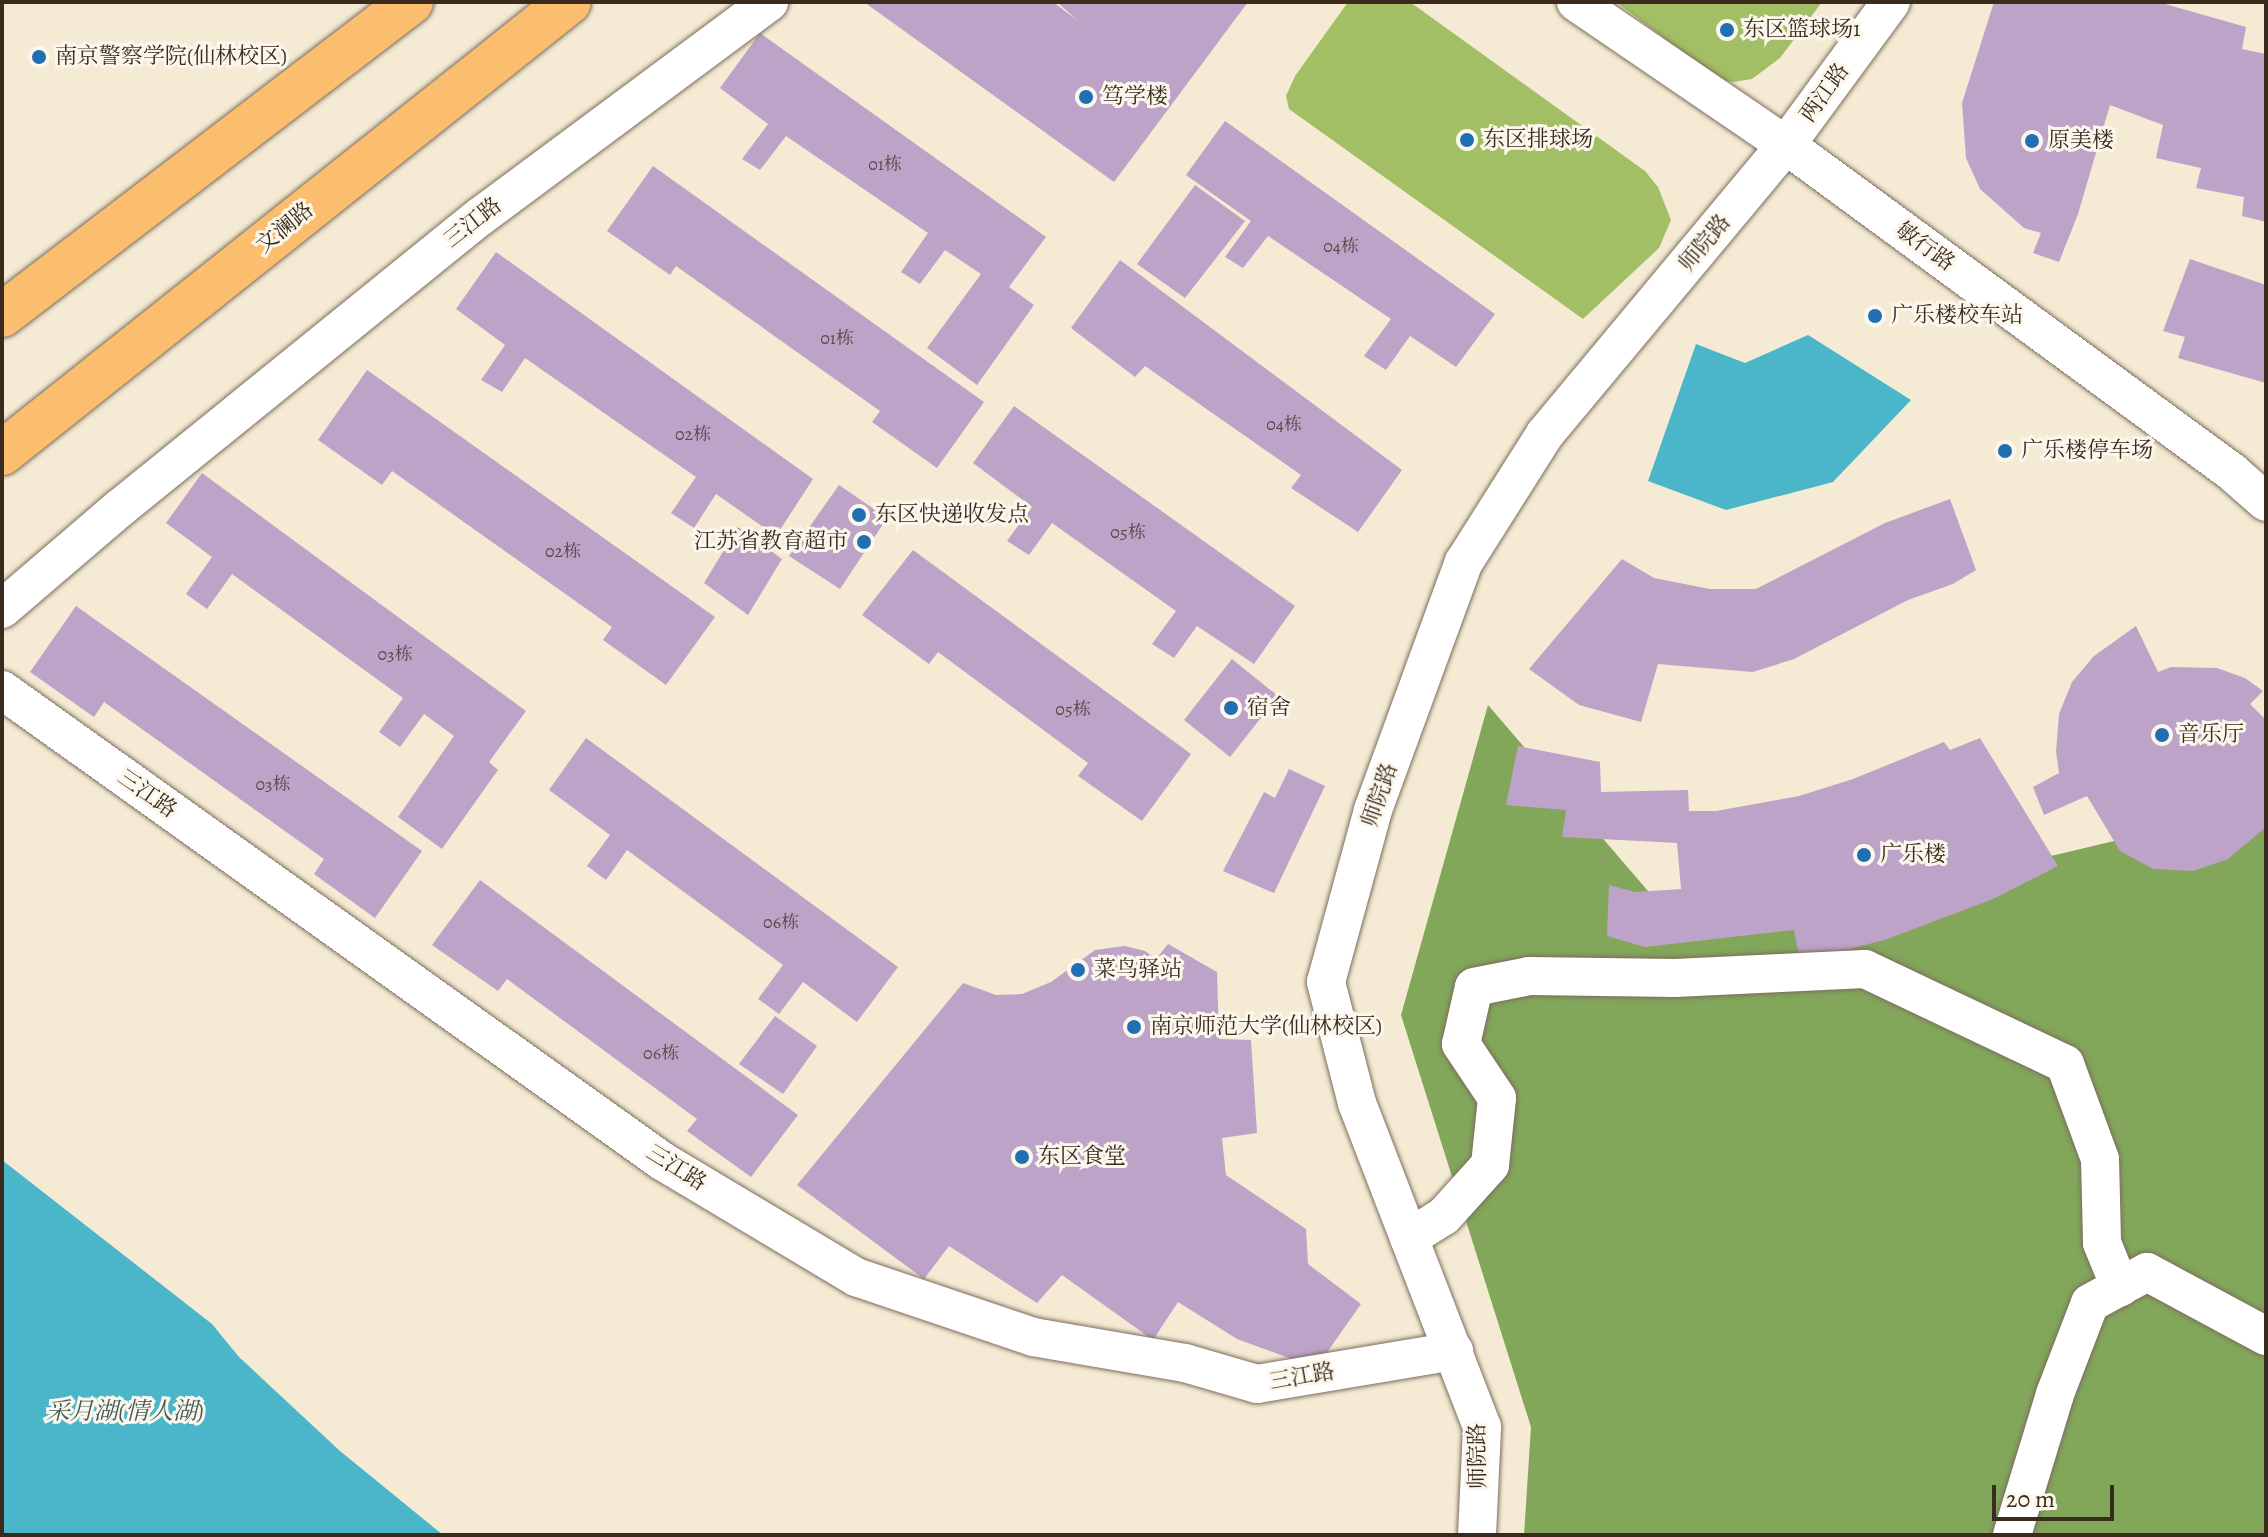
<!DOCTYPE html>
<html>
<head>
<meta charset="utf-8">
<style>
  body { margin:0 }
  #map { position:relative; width:2268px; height:1537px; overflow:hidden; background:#f5ead3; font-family:Alegreya,"Noto Serif SC",serif }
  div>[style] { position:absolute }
  .green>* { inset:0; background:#a3bf65 }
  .forest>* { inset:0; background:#82a65a }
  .water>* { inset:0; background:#4bb5c9 }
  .building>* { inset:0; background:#bea3c8 }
  .roads { filter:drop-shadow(0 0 2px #7c6d5d) drop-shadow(0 0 2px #7c6d5d) }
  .minor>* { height:38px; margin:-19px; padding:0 19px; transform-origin:19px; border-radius:19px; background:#fff }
  .primary>* { height:44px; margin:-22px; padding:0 22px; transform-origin:22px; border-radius:22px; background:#fbbe6e }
  .dots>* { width:22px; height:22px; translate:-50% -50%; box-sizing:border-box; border:4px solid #fbf7ec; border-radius:50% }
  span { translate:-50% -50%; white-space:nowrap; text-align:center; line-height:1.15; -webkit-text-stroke:6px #fbf7ec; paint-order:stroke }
  .number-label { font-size:18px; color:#5c4848 }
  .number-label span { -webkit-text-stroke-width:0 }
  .poi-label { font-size:22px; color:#3b2a1e }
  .left { translate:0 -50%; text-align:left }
  .right { translate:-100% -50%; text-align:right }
  .street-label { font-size:22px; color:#3b2a1e }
  .water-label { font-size:24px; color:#415b5a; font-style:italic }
  .frame { position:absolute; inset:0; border:4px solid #3b2a1e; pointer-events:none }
  .scale { position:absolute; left:1992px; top:1485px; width:122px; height:36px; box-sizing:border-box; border:4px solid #3b2a1e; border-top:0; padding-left:10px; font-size:24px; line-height:28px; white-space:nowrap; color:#3b2a1e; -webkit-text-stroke:6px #fbf7ec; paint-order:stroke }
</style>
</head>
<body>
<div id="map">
  <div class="green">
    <i style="clip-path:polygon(1348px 2px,1410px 2px,1645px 171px,1658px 187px,1671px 220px,1659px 248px,1583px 319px,1289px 109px,1286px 96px,1295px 76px)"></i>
    <i style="clip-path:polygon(1616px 2px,1822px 2px,1780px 58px,1752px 79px,1733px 82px,1719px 79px)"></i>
  </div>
  <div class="forest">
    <i style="clip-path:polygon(1488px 705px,1691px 941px,2131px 837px,2266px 815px,2266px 1535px,1524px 1535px,1531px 1427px,1401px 1015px)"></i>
  </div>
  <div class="water">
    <i style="clip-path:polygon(1808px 335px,1911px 400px,1833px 482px,1726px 510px,1648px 481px,1696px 344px,1745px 363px)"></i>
    <i style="clip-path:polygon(2px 1160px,212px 1324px,239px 1357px,340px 1451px,443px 1535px,2px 1535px)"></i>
  </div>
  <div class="building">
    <i style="clip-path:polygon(864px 2px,1053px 2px,1077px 20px,1057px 2px,1248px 2px,1114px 182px)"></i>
    <i style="clip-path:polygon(1994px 2px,2158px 2px,2246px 27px,2242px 49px,2266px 54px,2266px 222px,2242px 216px,2244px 197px,2196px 188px,2201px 168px,2156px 158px,2163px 125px,2110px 105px,2078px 214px,2059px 262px,2033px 253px,2041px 233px,2024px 228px,1980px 189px,1966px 158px,1962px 103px)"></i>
    <i style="clip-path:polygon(760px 33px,1046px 237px,1009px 287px,1034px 305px,977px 385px,927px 348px,981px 274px,945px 250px,920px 284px,901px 272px,928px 233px,786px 136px,760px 170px,742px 159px,768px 124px,720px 88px)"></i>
    <i style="clip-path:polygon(1225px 121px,1495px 314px,1456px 367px,1410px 336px,1386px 370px,1364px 356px,1391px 319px,1268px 236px,1243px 268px,1225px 257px,1251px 221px,1186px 175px)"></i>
    <i style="clip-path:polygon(653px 166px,984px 402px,937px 468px,872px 422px,880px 411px,676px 266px,670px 275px,607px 231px)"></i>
    <i style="clip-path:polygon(1195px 185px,1245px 221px,1185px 298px,1137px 264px)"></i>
    <i style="clip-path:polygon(496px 252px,813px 479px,776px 536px,716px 494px,694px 528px,671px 513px,696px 477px,525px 358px,502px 392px,481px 380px,505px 345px,456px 309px)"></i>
    <i style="clip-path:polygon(2190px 259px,2266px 285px,2266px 383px,2178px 358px,2185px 337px,2163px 331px)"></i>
    <i style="clip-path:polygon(1120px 260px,1402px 470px,1358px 532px,1291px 488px,1301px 475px,1145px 366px,1135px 377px,1071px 328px)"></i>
    <i style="clip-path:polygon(367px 370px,715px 617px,666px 685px,603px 640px,612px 627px,392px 471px,382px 485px,318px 440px)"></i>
    <i style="clip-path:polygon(1014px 406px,1295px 606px,1254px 664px,1197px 626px,1174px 658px,1152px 644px,1176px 611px,1052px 523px,1029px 555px,1007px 541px,1032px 507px,973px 463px)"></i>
    <i style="clip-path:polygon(202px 473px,526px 711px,489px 762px,498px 770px,442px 849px,398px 817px,454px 736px,424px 714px,400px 747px,379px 732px,403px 698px,232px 574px,207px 609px,186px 594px,212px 557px,166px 523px)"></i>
    <i style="clip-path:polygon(839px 485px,887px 518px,840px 589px,789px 556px)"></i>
    <i style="clip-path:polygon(1950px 499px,1976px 570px,1953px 584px,1908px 600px,1794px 659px,1753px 672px,1658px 664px,1641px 722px,1579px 705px,1529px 669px,1622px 559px,1654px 578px,1710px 589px,1756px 589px,1885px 523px)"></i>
    <i style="clip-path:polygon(738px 527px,782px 559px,748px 615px,704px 583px)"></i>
    <i style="clip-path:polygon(913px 550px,1191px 754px,1142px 821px,1078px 776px,1088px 763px,938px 652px,929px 664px,862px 615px)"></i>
    <i style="clip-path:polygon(76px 606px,422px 851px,375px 918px,314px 874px,324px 859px,104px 702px,94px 717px,30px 672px)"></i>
    <i style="clip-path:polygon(2136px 626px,2158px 672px,2171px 667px,2217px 668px,2245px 678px,2263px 691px,2250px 704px,2266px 720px,2266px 827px,2228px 859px,2193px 871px,2153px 869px,2120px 851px,2087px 796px,2044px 815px,2033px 787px,2059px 773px,2056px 751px,2059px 714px,2072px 682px,2094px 656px)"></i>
    <i style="clip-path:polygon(1232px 659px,1278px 696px,1230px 757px,1184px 720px)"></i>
    <i style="clip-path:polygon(586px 738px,898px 967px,857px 1022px,803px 982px,779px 1014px,758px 999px,783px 965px,627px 850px,606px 880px,587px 866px,610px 835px,549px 790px)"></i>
    <i style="clip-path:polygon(1980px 738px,2058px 866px,1993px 899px,1885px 940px,1800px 961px,1794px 930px,1645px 947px,1607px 936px,1609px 885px,1635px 892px,1681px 889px,1677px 843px,1562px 837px,1566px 810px,1506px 805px,1518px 746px,1600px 762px,1601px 792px,1688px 790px,1689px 811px,1716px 811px,1799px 796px,1853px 779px,1944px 742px,1950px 750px)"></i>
    <i style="clip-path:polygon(1289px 769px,1325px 786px,1274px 893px,1223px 871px,1264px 792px,1275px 798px)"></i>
    <i style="clip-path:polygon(480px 880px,798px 1115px,751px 1177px,687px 1131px,697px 1119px,507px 979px,498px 991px,432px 945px)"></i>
    <i style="clip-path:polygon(1168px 944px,1217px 972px,1219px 1039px,1251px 1040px,1257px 1133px,1222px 1138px,1226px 1175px,1306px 1229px,1308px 1264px,1361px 1304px,1316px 1368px,1237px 1339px,1178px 1302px,1153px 1340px,1062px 1275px,1037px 1303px,949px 1246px,924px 1279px,797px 1185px,963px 983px,996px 995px,1022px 994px,1051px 982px,1095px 950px,1125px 946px,1145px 951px,1156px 959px)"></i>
    <i style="clip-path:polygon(775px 1016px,817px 1046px,783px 1094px,739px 1064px)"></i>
  </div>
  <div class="roads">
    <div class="minor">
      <i style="left:1576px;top:2px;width:254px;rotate:34.3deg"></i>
      <i style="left:1786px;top:145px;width:553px;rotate:36.25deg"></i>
      <i style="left:2232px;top:472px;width:45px;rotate:41.4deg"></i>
      <i style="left:2px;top:609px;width:155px;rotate:-40.6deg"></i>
      <i style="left:120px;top:508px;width:464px;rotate:-39deg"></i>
      <i style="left:481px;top:216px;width:359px;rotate:-36.6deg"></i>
      <i style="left:2px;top:690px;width:811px;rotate:35.51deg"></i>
      <i style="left:662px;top:1161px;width:226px;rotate:30.9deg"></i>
      <i style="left:856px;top:1277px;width:187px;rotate:18.7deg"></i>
      <i style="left:1033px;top:1337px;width:154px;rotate:9.7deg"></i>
      <i style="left:1185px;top:1363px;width:75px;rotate:16.3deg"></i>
      <i style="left:1257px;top:1384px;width:200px;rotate:-9.5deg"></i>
      <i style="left:1409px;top:1238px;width:41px;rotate:-32.2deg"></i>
      <i style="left:1444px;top:1216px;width:69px;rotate:-48deg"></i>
      <i style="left:1490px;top:1165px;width:67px;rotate:-84deg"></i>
      <i style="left:1497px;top:1098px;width:65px;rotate:-123.7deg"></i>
      <i style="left:1461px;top:1044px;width:58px;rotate:-77.2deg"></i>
      <i style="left:1474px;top:987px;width:56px;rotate:-11.3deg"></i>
      <i style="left:1529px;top:976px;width:146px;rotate:0.8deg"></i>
      <i style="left:1675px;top:978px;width:190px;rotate:-2.7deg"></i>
      <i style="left:1865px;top:969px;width:221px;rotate:25.4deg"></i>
      <i style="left:2065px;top:1064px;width:101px;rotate:69.8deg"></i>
      <i style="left:2100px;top:1159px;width:84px;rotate:88.6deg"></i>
      <i style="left:2102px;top:1243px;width:48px;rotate:67.8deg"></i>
      <i style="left:1477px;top:1535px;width:108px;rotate:-87.3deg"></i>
      <i style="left:1482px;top:1427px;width:347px;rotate:-111.1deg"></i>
      <i style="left:1357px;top:1103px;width:125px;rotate:-104.4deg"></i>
      <i style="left:1326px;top:982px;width:178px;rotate:-74.7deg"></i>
      <i style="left:1373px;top:810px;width:264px;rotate:-69.9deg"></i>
      <i style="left:1464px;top:562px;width:151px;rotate:-57.7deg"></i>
      <i style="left:1545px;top:434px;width:376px;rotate:-50.2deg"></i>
      <i style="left:1786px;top:145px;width:177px;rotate:-53.7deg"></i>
      <i style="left:2012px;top:1535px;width:147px;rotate:-73deg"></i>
      <i style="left:2055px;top:1394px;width:97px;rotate:-69deg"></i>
      <i style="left:2090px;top:1303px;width:65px;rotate:-28.5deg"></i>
      <i style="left:2147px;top:1272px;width:135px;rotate:28.3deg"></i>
    </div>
    <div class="primary">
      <i style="left:2px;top:315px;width:515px;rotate:-37.43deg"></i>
      <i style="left:2px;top:453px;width:724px;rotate:-38.5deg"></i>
    </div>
  </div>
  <div class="dots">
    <i style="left:1727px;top:30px;background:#1f6fb2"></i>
    <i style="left:39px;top:57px;background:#1f6fb2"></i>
    <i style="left:1086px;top:97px;background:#1f6fb2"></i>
    <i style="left:1467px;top:140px;background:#1f6fb2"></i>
    <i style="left:2032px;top:141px;background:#1f6fb2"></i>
    <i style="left:1875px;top:316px;background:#1f6fb2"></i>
    <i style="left:2005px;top:451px;background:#1f6fb2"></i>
    <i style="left:859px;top:515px;background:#1f6fb2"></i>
    <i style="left:864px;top:542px;background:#1f6fb2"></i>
    <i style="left:1231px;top:708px;background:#1f6fb2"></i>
    <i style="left:2162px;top:735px;background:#1f6fb2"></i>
    <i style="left:1864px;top:855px;background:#1f6fb2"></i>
    <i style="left:1078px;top:970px;background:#1f6fb2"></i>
    <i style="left:1134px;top:1027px;background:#1f6fb2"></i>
    <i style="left:1022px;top:1157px;background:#1f6fb2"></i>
  </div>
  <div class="number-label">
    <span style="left:885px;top:164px">01栋</span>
    <span style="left:1341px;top:246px">04栋</span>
    <span style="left:837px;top:338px">01栋</span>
    <span style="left:1284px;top:424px">04栋</span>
    <span style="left:693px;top:434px">02栋</span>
    <span style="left:1128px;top:532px">05栋</span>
    <span style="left:563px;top:551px">02栋</span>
    <span style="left:395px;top:654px">03栋</span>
    <span style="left:1073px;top:709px">05栋</span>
    <span style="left:273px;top:784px">03栋</span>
    <span style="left:781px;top:922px">06栋</span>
    <span style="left:661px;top:1053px">06栋</span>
  </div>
  <div class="poi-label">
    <span class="left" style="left:1743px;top:30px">东区篮球场1</span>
    <span class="left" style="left:55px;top:57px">南京警察学院(仙林校区)</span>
    <span class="left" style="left:1102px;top:97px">笃学楼</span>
    <span class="left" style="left:1483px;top:140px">东区排球场</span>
    <span class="left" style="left:2048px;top:141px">原美楼</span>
    <span class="left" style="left:1891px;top:316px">广乐楼校车站</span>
    <span class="left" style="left:2021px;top:451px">广乐楼停车场</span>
    <span class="left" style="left:875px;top:515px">东区快递收发点</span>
    <span class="right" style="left:848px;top:542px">江苏省教育超市</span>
    <span class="left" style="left:1247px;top:708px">宿舍</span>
    <span class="left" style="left:2178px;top:735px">音乐厅</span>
    <span class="left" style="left:1880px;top:855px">广乐楼</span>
    <span class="left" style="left:1094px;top:970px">菜鸟驿站</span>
    <span class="left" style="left:1150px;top:1027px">南京师范大学(仙林校区)</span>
    <span class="left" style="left:1038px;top:1157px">东区食堂</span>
  </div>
  <div class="street-label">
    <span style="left:1825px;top:93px;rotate:-54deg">两江路</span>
    <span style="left:473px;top:223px;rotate:-38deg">三江路</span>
    <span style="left:285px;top:228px;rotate:-39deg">文澜路</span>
    <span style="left:1705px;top:243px;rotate:-50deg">师院路</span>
    <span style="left:1925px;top:247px;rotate:36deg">敏行路</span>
    <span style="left:147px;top:794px;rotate:35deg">三江路</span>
    <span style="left:1380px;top:795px;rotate:-71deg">师院路</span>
    <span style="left:676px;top:1168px;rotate:32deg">三江路</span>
    <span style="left:1302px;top:1377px;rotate:-10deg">三江路</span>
    <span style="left:1478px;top:1456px;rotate:-91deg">师院路</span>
  </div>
  <div class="water-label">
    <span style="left:125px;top:1412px">采月湖(情人湖)</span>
  </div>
  <div class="frame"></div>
  <div class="scale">20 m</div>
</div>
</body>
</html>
